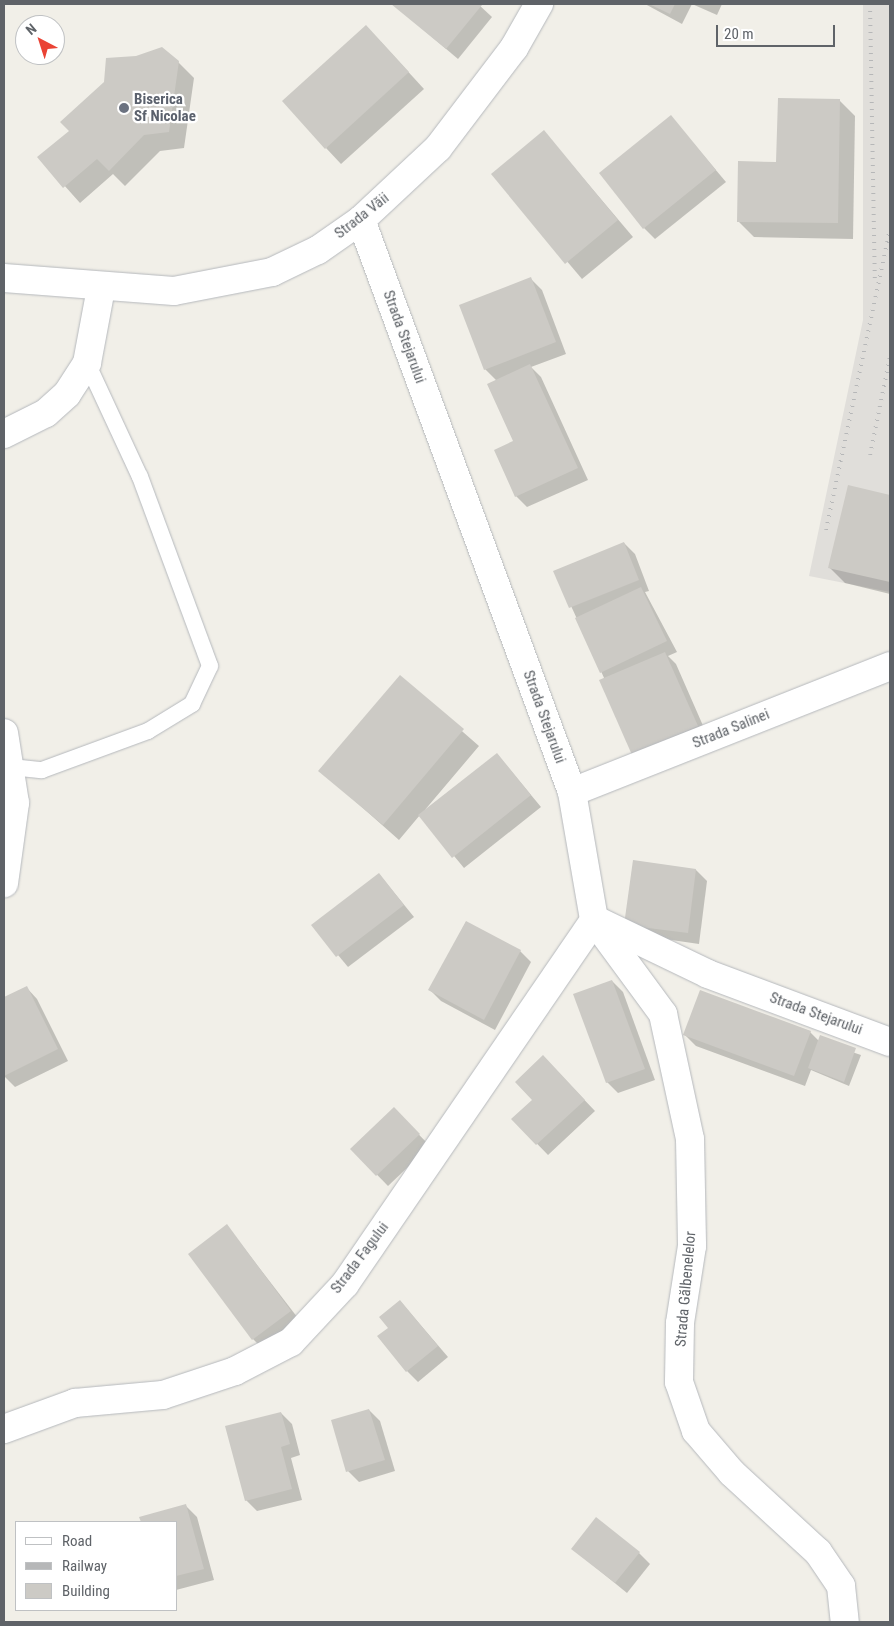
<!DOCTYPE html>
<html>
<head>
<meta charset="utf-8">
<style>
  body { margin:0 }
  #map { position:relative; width:894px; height:1626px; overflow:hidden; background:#f1efe8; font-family:"Roboto Condensed",sans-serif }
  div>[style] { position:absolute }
  .industrial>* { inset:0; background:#e0deda }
  .shadow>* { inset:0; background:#0003 }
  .building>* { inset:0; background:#cccac5 }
  .roads { filter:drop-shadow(0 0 1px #b5b8bc) drop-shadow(0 0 1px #b5b8bc) }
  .lane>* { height:16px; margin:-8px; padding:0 8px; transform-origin:8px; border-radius:8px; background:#fff }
  .street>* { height:28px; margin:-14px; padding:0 14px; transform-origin:14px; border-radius:14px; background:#fff }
  .secondary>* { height:28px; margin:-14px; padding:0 14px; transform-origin:14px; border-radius:14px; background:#fff }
  .rail>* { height:4px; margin-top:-2px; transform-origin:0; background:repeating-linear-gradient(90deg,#b6b7b8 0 1px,transparent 0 7px) }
  .dots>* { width:14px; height:14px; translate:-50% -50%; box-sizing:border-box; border:2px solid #fff; border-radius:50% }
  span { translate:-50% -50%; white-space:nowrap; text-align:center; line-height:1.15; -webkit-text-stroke:4.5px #fff; paint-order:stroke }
  .worship-label { font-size:15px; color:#5b616d; font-weight:700 }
  .left { translate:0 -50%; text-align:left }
  .street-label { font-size:15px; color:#5f6368 }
  .frame { position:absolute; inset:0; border:5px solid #5f6368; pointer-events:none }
  .legend { position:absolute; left:15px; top:1521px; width:162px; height:90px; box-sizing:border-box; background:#fff; border:1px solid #bfc1c3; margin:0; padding:6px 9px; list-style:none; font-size:15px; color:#5f6368 }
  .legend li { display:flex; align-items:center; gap:10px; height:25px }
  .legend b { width:25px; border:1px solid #bfc1c3 }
  .north { position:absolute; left:15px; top:15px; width:50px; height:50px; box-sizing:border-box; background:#fff; border:1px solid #bfc1c3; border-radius:50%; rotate:320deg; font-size:14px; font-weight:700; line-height:20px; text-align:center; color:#5f6368 }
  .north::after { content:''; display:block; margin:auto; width:18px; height:22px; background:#ea4335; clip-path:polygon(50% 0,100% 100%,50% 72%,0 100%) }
  .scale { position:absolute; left:716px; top:25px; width:119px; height:22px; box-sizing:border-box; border:2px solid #5f6368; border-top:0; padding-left:6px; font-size:15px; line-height:18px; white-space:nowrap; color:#5f6368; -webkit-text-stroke:4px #fff; paint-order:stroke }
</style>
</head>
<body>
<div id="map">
  <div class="industrial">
    <i style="clip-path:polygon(863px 4px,890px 4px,890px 592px,809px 576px,863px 320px)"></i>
  </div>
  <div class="shadow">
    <i style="clip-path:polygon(393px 4px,478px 4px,492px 17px,458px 59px)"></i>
    <i style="clip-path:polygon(645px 4px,692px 4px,682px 24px)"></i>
    <i style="clip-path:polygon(692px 4px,722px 4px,717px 15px)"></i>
    <i style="clip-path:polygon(381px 42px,424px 89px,341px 164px,326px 148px)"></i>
    <i style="clip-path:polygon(178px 62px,194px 78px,184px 148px,160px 151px,125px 186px,113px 174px,80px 203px,39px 157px)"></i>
    <i style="clip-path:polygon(839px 100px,855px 116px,853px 239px,754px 237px,738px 221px)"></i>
    <i style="clip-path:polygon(671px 117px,726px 182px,655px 239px,644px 228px)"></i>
    <i style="clip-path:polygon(544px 132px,633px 237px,582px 279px,493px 174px)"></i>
    <i style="clip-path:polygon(531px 279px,542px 290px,566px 354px,531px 367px,541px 377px,588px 480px,527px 507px,516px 496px,515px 442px,497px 381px,485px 369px)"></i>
    <i style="clip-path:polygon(849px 487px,890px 497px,890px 594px,845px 583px,829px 567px)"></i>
    <i style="clip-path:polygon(624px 543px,635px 554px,649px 591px,645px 592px,677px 652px,668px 656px,676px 664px,708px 737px,644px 765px,555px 571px)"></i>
    <i style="clip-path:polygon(400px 677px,479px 746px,424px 811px,497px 754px,541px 807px,464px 868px,420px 815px,399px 840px,320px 770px)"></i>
    <i style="clip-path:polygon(634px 862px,696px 870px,707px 881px,699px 944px,637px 935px)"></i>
    <i style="clip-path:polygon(379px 874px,414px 917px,348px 967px,313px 925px)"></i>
    <i style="clip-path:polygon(466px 922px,520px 951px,531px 962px,495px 1030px,441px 1001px,430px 990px)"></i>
    <i style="clip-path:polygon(612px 981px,623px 992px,655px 1080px,618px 1093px,607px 1082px)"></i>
    <i style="clip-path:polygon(26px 987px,37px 999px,68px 1061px,15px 1087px,4px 1076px,4px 999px)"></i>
    <i style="clip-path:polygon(810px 1032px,819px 1041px,861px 1055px,849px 1086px,811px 1070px,805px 1086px,696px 1046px,685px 1035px)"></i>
    <i style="clip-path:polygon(554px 1068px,595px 1111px,548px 1155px,513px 1119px,533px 1100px)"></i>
    <i style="clip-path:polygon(394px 1109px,430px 1146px,388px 1186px,352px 1149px)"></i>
    <i style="clip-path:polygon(227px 1226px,301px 1322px,264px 1350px,253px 1339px)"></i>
    <i style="clip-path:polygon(400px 1301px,448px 1357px,418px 1382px,407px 1371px)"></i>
    <i style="clip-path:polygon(369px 1410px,380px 1421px,395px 1471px,359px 1482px,348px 1471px)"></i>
    <i style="clip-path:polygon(281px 1413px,292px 1424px,300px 1455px,291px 1458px,302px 1500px,257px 1511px,246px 1500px)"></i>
    <i style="clip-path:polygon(186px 1506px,197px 1517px,214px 1580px,176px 1590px,176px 1522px,142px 1522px,141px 1518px)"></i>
    <i style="clip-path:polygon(573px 1549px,639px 1553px,650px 1564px,627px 1593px)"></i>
  </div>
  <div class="building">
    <i style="clip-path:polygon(391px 4px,480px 4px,482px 5px,446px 49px)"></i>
    <i style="clip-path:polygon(649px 4px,675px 4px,670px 14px)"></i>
    <i style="clip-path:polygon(366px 25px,409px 72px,325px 149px,282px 101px)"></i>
    <i style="clip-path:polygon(162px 47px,179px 61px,169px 132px,144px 135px,109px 171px,97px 159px,63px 188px,37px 157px,69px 131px,60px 122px,104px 82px,106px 58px,136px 56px)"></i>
    <i style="clip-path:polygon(778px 98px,840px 99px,838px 223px,737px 222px,738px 161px,776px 162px)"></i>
    <i style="clip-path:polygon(671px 115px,716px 170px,643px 229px,599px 173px)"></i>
    <i style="clip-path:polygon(544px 130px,618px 220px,565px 264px,491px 174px)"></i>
    <i style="clip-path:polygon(531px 277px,556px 342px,484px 370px,459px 305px)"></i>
    <i style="clip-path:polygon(530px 364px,578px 468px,515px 497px,494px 450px,513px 441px,487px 384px)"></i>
    <i style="clip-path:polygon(848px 485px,890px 495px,890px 582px,828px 568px)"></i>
    <i style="clip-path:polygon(624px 542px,639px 580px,569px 608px,553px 571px)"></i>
    <i style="clip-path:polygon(641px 587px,667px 641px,600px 673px,575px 618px)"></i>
    <i style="clip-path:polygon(665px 652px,698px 726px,632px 755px,599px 680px)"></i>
    <i style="clip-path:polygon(400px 675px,464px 729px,383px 825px,318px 771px)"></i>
    <i style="clip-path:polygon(497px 753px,531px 795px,452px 858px,418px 815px)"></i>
    <i style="clip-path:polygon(633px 860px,696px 869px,688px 933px,624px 925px)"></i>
    <i style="clip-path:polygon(379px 873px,404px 905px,336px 957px,311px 925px)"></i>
    <i style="clip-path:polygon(466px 921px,521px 950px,484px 1020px,428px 990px)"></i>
    <i style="clip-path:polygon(612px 980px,645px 1069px,606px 1083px,573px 994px)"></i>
    <i style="clip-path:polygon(27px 986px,58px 1049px,4px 1076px,4px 997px)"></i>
    <i style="clip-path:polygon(700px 990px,811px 1031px,794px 1076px,683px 1035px)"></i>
    <i style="clip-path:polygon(820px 1035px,856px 1048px,844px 1082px,808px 1068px)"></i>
    <i style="clip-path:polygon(543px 1055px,585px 1100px,536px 1145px,511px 1119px,532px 1100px,515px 1082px)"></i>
    <i style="clip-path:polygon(394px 1107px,420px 1134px,376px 1176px,350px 1149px)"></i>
    <i style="clip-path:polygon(227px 1224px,291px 1311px,252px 1340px,188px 1254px)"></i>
    <i style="clip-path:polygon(400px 1300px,438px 1346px,406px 1372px,377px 1336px,388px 1328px,379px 1317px)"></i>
    <i style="clip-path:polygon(369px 1409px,385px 1460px,346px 1472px,331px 1420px)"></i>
    <i style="clip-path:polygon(281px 1412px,290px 1444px,281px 1447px,292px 1489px,245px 1501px,225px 1426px)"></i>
    <i style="clip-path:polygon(186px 1504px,204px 1569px,176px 1576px,176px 1522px,141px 1522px,139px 1517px)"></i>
    <i style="clip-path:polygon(596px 1517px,640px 1552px,615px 1583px,571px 1549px)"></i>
  </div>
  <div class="roads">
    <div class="lane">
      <i style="left:11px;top:767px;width:31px;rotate:6deg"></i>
      <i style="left:42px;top:770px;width:113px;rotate:-20.2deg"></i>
      <i style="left:148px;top:731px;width:52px;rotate:-31.5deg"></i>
      <i style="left:192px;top:704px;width:42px;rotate:-64.7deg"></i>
      <i style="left:210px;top:666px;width:202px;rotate:-110.3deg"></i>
      <i style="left:140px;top:477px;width:126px;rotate:-114.9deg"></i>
    </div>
    <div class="street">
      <i style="left:361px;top:220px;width:610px;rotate:69.75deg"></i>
      <i style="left:572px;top:792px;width:130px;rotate:80.2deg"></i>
      <i style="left:594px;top:920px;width:117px;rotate:53.7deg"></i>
      <i style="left:663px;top:1014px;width:128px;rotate:77.8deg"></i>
      <i style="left:690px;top:1139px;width:107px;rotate:88.9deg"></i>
      <i style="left:692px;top:1246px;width:78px;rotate:98.9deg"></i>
      <i style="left:680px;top:1323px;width:59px;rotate:91deg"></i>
      <i style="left:679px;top:1382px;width:52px;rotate:70.9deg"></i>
      <i style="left:696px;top:1431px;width:55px;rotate:49.4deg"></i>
      <i style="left:732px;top:1473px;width:117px;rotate:42.6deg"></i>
      <i style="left:818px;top:1552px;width:41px;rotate:55.9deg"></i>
      <i style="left:841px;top:1586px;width:36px;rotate:84deg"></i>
      <i style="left:4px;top:434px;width:47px;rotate:-26.6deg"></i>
      <i style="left:46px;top:413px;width:28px;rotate:-42deg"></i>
      <i style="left:67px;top:394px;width:37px;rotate:-57deg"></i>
      <i style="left:87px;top:363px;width:76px;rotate:-79.4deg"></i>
      <i style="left:4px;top:733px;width:71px;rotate:81.1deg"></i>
      <i style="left:15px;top:803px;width:81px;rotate:97.8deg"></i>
      <i style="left:572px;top:792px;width:342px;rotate:-21.6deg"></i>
      <i style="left:598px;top:921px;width:122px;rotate:25.7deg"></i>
      <i style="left:708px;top:974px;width:194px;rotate:20.5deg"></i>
      <i style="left:4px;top:1429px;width:76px;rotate:-20.1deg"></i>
      <i style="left:75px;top:1403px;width:88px;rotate:-5.2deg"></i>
      <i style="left:163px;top:1395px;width:76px;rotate:-18.4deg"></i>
      <i style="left:235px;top:1371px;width:63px;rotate:-27.4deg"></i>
      <i style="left:291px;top:1342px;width:79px;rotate:-47deg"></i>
      <i style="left:345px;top:1284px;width:441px;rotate:-55.6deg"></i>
    </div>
    <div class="secondary">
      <i style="left:4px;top:278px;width:170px;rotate:4.4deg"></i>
      <i style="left:174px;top:291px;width:100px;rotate:-11deg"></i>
      <i style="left:272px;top:272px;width:51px;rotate:-25.6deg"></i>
      <i style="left:318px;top:250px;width:52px;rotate:-34.9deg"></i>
      <i style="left:361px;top:220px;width:105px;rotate:-43.1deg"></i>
      <i style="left:438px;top:148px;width:126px;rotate:-52.8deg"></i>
      <i style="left:514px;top:48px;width:51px;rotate:-60.4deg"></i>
    </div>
  </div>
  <div class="rail">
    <i style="left:870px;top:4px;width:276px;rotate:89deg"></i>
    <i style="left:870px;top:455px;width:100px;rotate:-78.5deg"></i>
    <i style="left:826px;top:530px;width:308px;rotate:-78deg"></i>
  </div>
  <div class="dots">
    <i style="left:124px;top:108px;background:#6b7280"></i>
  </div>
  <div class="worship-label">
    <span class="left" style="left:134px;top:108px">Biserica<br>Sf Nicolae</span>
  </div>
  <div class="street-label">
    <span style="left:362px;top:216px;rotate:-38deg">Strada Văii</span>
    <span style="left:404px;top:337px;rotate:70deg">Strada Stejarului</span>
    <span style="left:544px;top:717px;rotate:70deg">Strada Stejarului</span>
    <span style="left:731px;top:729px;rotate:-22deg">Strada Salinei</span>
    <span style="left:816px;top:1014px;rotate:20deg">Strada Stejarului</span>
    <span style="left:360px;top:1258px;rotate:-53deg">Strada Fagului</span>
    <span style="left:686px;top:1289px;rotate:-85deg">Strada Gălbenelelor</span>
  </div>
  <div class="frame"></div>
  <ul class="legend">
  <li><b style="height:6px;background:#fff"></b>Road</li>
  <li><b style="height:6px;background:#b6b7b8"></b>Railway</li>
  <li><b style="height:14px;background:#cccac5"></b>Building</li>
  </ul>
  <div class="north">N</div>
  <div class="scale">20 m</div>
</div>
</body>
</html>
